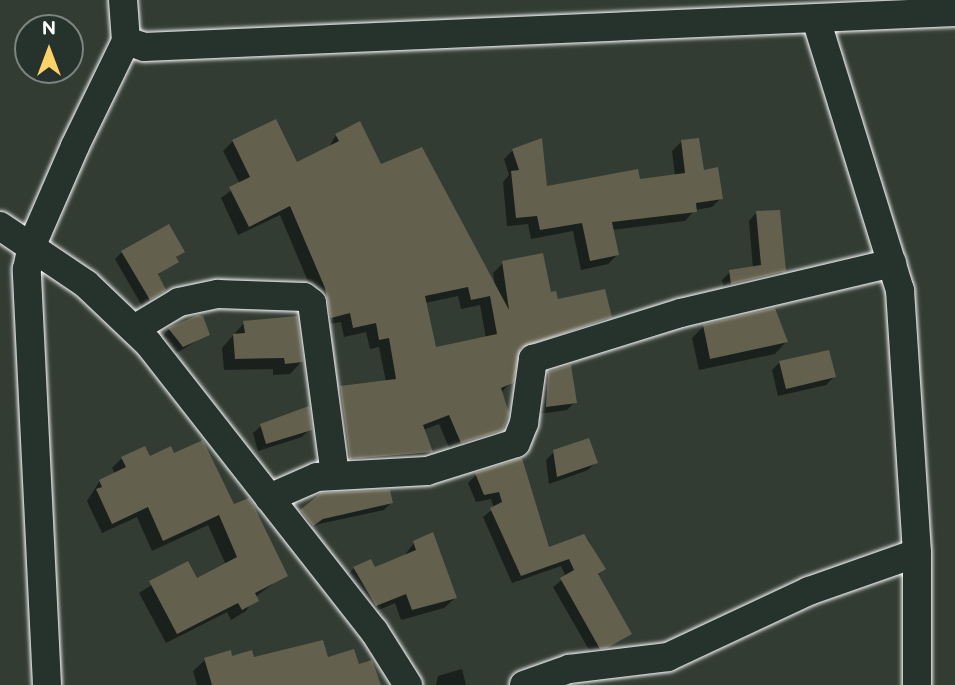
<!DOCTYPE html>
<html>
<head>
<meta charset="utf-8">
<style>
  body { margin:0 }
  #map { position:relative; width:955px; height:685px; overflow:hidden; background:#323c33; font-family:"Balsamiq Sans",sans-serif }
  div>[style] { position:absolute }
  .shadow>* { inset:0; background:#0007 }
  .building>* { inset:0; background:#63604d }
  .roads { filter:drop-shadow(0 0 2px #fff) drop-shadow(0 0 2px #fff) }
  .minor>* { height:28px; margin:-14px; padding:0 14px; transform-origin:14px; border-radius:14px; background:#26332d }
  span { translate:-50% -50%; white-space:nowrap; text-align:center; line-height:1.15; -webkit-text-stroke:6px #26332d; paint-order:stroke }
  .north { position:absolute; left:14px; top:14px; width:70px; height:70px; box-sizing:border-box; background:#26332d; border:2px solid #7d8581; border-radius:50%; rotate:0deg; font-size:19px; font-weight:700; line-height:28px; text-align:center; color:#fff }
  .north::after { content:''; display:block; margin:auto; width:24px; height:32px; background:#ffd166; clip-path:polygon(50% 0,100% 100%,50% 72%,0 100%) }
</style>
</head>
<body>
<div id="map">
  <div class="shadow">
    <i style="clip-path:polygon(evenodd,336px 135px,380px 166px,495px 286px,493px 273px,503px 263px,557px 302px,610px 317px,600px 327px,517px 355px,511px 382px,501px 393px,502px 429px,492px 439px,451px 452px,439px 424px,423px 430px,431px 451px,421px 461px,340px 468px,331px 398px,341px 388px,386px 382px,379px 347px,370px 349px,366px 332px,344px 337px,341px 322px,321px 326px,315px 298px,280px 215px,238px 235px,221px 198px,240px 184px,223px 151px,233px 141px,296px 165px,328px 149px,336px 135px,458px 296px,461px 309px,480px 305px,486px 338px,435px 349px,425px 303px,458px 296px)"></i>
    <i style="clip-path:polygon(681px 142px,721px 198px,712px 207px,695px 210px,685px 221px,611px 230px,617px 255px,608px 264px,581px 270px,573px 231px,531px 239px,528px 224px,507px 226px,503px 182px,509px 175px,504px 159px,513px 150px,546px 189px,675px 176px,672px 151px)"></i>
    <i style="clip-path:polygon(756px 213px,785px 270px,776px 278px,724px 291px,722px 280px,730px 272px,753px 268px,749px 221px)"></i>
    <i style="clip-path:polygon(183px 251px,157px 276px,164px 290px,142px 306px,115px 259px,122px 252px)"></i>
    <i style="clip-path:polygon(244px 323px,301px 362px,290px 374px,273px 375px,273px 369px,224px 370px,222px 348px)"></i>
    <i style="clip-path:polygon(703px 327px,786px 342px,775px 354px,699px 370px,692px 338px)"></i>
    <i style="clip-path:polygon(169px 329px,208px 334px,175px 354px,162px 337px)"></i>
    <i style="clip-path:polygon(780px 362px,834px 377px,826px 385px,778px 396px,772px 370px)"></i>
    <i style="clip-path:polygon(549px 373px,575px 402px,567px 410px,539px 414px,541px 381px)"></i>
    <i style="clip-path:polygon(261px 426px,310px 429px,302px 437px,258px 451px,253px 433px)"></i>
    <i style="clip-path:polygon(554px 452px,596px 462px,588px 470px,549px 484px,546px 460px)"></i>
    <i style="clip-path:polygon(173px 456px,233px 507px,285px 575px,255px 597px,246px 611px,231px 620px,227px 612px,166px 643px,139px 593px,187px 563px,196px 581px,226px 565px,208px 525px,152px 551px,137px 517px,102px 533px,87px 501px,100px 481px,115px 474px,112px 468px,122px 458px)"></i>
    <i style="clip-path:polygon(521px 460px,548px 549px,584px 536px,588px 539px,604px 569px,597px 576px,630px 633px,592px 655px,553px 587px,566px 577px,561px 566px,512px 583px,483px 517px,494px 508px,491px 499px,476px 502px,468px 483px,476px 475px)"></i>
    <i style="clip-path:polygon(391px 503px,384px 510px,314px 525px,305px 532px,294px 518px,301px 511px)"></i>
    <i style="clip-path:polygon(414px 543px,455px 598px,444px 608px,401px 620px,395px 603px,365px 616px,344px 579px,354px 568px,374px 570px,404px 556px)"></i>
    <i style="clip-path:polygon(231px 658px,327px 659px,358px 666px,371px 685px,197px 685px,193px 671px,205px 660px)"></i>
    <i style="clip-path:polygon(462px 669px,466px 685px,436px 685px,438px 676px)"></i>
  </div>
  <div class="building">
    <i style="clip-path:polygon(evenodd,276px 119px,297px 162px,339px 141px,335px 134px,360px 121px,381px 164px,422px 147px,509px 310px,502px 261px,543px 253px,551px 292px,556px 291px,558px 299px,605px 289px,612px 317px,521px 348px,513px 383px,501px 388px,509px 413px,503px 430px,461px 443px,449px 415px,423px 425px,433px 452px,350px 459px,340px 386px,396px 379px,389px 338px,379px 340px,376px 323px,353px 328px,350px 313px,331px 318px,325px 288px,290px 206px,249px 227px,229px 187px,250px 177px,232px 140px,276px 119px,468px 287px,471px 300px,490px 296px,497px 334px,436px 347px,425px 296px,468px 287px)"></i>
    <i style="clip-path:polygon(542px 138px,547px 186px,638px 169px,640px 179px,685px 173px,681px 140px,699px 138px,704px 170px,718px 167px,723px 199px,696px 203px,697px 212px,612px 222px,619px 255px,590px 261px,582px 223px,540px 230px,537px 216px,516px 218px,511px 171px,519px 170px,512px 149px)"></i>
    <i style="clip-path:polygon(780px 210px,786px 271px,731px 284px,729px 270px,761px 265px,756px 211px)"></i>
    <i style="clip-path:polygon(169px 224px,185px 252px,176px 257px,179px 262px,158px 274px,166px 290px,150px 300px,121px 251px)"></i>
    <i style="clip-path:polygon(775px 308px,788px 342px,710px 359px,703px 325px)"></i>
    <i style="clip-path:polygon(198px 315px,203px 316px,210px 335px,183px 347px,168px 328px)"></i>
    <i style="clip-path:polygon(297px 316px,303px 362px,285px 364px,284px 358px,235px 359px,233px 334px,245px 333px,243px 321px)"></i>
    <i style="clip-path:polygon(829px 350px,836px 377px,786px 389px,779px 361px)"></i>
    <i style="clip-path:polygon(571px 365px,577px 403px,546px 407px,548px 372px)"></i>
    <i style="clip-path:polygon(309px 406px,312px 430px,266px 444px,260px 424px)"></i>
    <i style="clip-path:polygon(589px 438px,598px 463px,557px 477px,553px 450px)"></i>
    <i style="clip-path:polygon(203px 440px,234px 504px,249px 498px,252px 502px,288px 576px,255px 593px,259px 601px,242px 610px,238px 603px,177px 634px,149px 581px,188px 561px,197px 578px,237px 557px,219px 515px,163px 541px,148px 507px,112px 524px,96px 489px,102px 487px,99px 480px,126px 467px,121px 457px,145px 446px,150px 456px,171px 446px,174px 453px)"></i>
    <i style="clip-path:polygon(522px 458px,549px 547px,584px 534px,606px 569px,598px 574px,632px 634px,607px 648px,600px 649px,560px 578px,574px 570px,569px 559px,521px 576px,490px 508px,502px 502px,499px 492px,484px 495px,475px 473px)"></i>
    <i style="clip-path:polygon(390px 490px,393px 503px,323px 519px,313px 526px,300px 510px,321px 493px)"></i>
    <i style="clip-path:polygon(433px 532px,457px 598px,412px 610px,406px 594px,376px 606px,353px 567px,371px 559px,375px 567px,416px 550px,413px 541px)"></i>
    <i style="clip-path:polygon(323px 640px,328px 657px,354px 649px,359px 664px,372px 660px,381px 685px,212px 685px,204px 658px,231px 650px,232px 656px,252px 650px,254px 657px)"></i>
  </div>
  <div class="roads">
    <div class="minor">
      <i style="left:816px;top:19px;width:284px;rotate:72.8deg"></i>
      <i style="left:900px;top:290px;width:264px;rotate:86.3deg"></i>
      <i style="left:917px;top:553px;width:132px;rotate:90deg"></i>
      <i style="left:126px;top:41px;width:19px;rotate:18deg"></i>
      <i style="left:144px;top:47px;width:812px;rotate:-2.47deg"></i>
      <i style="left:0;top:226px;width:104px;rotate:34deg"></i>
      <i style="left:86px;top:284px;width:86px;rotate:43.6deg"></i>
      <i style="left:148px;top:343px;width:366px;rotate:51.9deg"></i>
      <i style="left:374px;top:631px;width:64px;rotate:57.8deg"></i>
      <i style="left:134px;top:329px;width:52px;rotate:-31deg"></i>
      <i style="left:179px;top:302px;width:40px;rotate:-12deg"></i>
      <i style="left:218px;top:294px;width:86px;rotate:2deg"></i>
      <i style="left:304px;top:297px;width:10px;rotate:37deg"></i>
      <i style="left:312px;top:303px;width:174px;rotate:82.4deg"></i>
      <i style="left:269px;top:498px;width:52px;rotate:-23.6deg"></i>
      <i style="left:317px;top:477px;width:110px;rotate:-3.1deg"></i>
      <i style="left:427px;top:471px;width:93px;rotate:-17.5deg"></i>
      <i style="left:516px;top:443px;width:22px;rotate:-68deg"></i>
      <i style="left:524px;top:423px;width:65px;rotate:-82deg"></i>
      <i style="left:533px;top:359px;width:155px;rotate:-17.3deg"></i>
      <i style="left:681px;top:313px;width:217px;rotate:-13.3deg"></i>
      <i style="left:47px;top:685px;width:416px;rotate:-92.8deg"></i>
      <i style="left:27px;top:269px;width:25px;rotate:-78deg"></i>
      <i style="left:32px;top:245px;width:108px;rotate:-66.5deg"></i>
      <i style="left:75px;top:146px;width:117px;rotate:-64.1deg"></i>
      <i style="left:126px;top:41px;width:41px;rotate:-94.2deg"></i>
      <i style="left:524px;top:685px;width:48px;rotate:-19.6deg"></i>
      <i style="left:569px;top:669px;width:100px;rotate:-6.9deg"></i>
      <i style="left:668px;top:657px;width:156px;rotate:-25.1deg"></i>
      <i style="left:809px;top:591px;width:114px;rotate:-19.4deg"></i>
    </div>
  </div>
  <div class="north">N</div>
</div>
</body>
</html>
